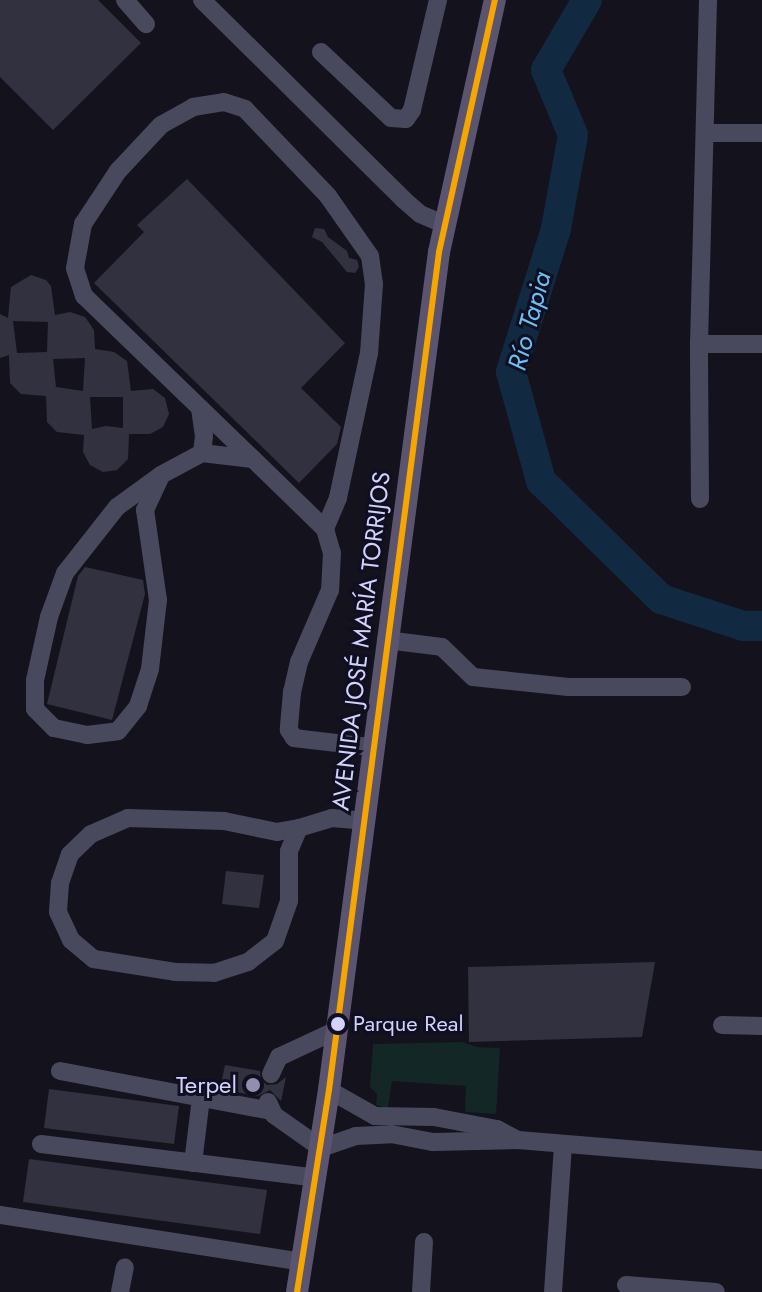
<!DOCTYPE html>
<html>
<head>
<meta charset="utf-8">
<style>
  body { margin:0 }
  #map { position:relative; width:762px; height:1292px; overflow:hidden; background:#14131d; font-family:Jost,sans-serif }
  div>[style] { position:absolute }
  .green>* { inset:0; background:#122726 }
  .river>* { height:30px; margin:-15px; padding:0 15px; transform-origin:15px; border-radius:15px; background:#122942 }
  .building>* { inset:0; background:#32313f }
  .minor>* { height:18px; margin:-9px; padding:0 9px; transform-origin:9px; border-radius:9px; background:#48495d }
  .major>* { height:22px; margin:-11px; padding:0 11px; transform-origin:11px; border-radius:11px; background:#5b546e }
  .bus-1>* { height:6px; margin:-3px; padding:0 3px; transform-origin:3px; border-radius:3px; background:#f7a600 }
  .dots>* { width:22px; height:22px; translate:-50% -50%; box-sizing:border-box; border:4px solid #100f21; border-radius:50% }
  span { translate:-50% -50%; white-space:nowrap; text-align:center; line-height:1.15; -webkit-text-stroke:6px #100f21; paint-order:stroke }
  .bus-label { font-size:22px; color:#d3d2fc }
  .left { translate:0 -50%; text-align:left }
  .street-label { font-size:24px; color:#d3d2fc }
  .poi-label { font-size:24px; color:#d3d2fc }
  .right { translate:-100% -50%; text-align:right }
  .water-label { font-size:26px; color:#68c0f4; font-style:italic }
</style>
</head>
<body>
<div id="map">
  <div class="green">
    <i style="clip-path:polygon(463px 1042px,476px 1047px,500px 1048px,496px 1114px,465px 1112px,466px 1086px,392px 1081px,388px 1108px,376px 1105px,377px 1094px,370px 1087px,373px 1044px)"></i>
  </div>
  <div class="river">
    <i style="left:587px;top:0;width:81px;rotate:120.4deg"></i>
    <i style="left:546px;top:70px;width:70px;rotate:67.4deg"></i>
    <i style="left:573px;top:135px;width:96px;rotate:100.3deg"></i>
    <i style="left:556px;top:229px;width:150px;rotate:107.5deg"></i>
    <i style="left:511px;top:372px;width:113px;rotate:74.6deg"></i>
    <i style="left:541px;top:481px;width:168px;rotate:44.5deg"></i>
    <i style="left:661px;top:599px;width:86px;rotate:18.2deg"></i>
    <i style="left:743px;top:626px;width:19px"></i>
  </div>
  <div class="building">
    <i style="clip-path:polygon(0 0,98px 0,141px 43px,53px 130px,0 77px)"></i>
    <i style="clip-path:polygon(187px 179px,345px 343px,301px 388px,341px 427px,337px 444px,299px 483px,94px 283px,144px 232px,137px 225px)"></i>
    <i style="clip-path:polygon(315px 228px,324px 229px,328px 237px,347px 251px,349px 258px,357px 260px,359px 267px,355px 273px,347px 272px,322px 242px,312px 237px)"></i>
    <i style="clip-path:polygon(evenodd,31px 275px,46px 280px,51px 286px,55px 315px,70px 312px,85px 317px,94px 330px,95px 349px,114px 352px,127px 361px,131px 391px,153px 389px,165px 398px,169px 414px,163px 427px,150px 434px,129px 434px,128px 459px,117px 470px,103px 472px,90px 465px,83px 452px,84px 435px,57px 432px,47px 422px,46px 396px,21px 394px,10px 383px,9px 355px,0 358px,0 314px,8px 318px,11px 287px,31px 275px,13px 321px,48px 322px,47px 352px,17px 353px,13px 321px,31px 275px,85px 358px,83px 391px,56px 387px,53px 359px,85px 358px,31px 275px,90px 397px,123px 397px,123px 428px,106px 426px,92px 429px,90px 397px)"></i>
    <i style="clip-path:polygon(85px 567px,143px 580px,145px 594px,112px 720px,47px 704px,78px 576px)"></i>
    <i style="clip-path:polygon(226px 871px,264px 875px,259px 908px,222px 904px)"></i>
    <i style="clip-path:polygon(655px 962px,642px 1037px,469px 1042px,468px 967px)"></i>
    <i style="clip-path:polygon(225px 1065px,260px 1071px,261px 1080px,267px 1085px,277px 1084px,286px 1077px,281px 1101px,270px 1090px,258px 1096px,220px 1089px)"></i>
    <i style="clip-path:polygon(49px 1089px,179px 1106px,174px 1144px,44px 1128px)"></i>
    <i style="clip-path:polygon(29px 1159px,267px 1190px,260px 1234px,23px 1202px)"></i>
  </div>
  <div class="minor">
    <i style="left:125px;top:0;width:32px;rotate:49deg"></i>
    <i style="left:202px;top:0;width:284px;rotate:44.7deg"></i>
    <i style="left:404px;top:200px;width:21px;rotate:41deg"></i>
    <i style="left:420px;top:214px;width:26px;rotate:23deg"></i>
    <i style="left:321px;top:52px;width:96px;rotate:43.3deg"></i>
    <i style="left:391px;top:118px;width:15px;rotate:4deg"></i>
    <i style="left:406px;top:119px;width:11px;rotate:-56deg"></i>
    <i style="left:412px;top:110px;width:113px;rotate:-76.7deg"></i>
    <i style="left:707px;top:133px;width:55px"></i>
    <i style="left:699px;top:344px;width:63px"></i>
    <i style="left:200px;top:408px;width:28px;rotate:82deg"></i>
    <i style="left:204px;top:436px;width:17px;rotate:97deg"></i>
    <i style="left:253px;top:459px;width:235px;rotate:-136deg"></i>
    <i style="left:84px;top:296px;width:29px;rotate:-108deg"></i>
    <i style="left:75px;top:268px;width:45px;rotate:-79.7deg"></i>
    <i style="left:83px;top:224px;width:64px;rotate:-56.6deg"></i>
    <i style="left:118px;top:171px;width:63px;rotate:-46.9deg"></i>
    <i style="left:161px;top:125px;width:37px;rotate:-29deg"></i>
    <i style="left:193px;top:107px;width:31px;rotate:-9deg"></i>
    <i style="left:224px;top:102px;width:22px;rotate:18deg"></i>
    <i style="left:245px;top:109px;width:120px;rotate:46.3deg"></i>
    <i style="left:328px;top:196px;width:73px;rotate:55deg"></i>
    <i style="left:370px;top:256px;width:28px;rotate:82deg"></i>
    <i style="left:374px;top:284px;width:69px;rotate:94.1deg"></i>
    <i style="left:369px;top:353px;width:148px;rotate:102.1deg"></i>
    <i style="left:338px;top:498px;width:34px;rotate:113deg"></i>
    <i style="left:161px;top:475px;width:54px;rotate:144deg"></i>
    <i style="left:117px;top:507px;width:84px;rotate:128.2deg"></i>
    <i style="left:65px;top:573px;width:47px;rotate:110deg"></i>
    <i style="left:49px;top:617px;width:65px;rotate:102.5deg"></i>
    <i style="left:35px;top:680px;width:29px;rotate:90deg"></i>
    <i style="left:35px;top:709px;width:27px;rotate:45deg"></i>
    <i style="left:54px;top:728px;width:34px;rotate:12deg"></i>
    <i style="left:87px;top:735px;width:31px;rotate:-7deg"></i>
    <i style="left:118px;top:731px;width:32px;rotate:-51deg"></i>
    <i style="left:138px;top:706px;width:39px;rotate:-72deg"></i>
    <i style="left:150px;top:669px;width:69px;rotate:-83.4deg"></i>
    <i style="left:158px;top:600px;width:91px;rotate:-98.2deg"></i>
    <i style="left:145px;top:510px;width:38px;rotate:-65deg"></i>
    <i style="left:161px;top:475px;width:47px;rotate:-28.2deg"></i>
    <i style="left:202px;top:453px;width:51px;rotate:6.7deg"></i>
    <i style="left:253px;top:459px;width:100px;rotate:44.2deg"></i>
    <i style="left:325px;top:529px;width:25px;rotate:74deg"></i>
    <i style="left:332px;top:553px;width:37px;rotate:93deg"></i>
    <i style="left:330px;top:590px;width:78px;rotate:113.3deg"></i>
    <i style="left:299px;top:662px;width:31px;rotate:103deg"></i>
    <i style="left:292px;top:692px;width:38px;rotate:95deg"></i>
    <i style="left:289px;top:730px;width:9px;rotate:58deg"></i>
    <i style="left:294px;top:738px;width:78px;rotate:6.7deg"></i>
    <i style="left:700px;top:499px;width:155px;rotate:-90.4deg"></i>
    <i style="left:699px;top:344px;width:344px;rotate:-88.5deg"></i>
    <i style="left:386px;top:640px;width:56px;rotate:7.1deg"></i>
    <i style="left:442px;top:647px;width:43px;rotate:44.1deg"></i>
    <i style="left:473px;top:677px;width:96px;rotate:6deg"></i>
    <i style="left:568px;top:687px;width:114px"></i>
    <i style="left:299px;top:828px;width:22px;rotate:170deg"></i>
    <i style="left:277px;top:832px;width:54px;rotate:-168.3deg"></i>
    <i style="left:224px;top:821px;width:96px;rotate:-178.2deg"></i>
    <i style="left:128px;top:818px;width:40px;rotate:156.6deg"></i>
    <i style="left:91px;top:834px;width:29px;rotate:136deg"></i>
    <i style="left:70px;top:854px;width:31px;rotate:109deg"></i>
    <i style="left:60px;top:883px;width:29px;rotate:94deg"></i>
    <i style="left:58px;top:912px;width:31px;rotate:65deg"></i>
    <i style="left:71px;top:940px;width:30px;rotate:40deg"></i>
    <i style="left:94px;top:959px;width:82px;rotate:9.1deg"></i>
    <i style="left:175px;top:972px;width:39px;rotate:1deg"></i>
    <i style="left:214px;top:973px;width:36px;rotate:-18deg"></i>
    <i style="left:248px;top:962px;width:34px;rotate:-38deg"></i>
    <i style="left:275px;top:941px;width:42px;rotate:-70.7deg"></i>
    <i style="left:289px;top:901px;width:50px;rotate:-90deg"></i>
    <i style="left:289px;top:851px;width:25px;rotate:-67deg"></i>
    <i style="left:299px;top:828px;width:34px;rotate:-17deg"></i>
    <i style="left:332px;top:818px;width:32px;rotate:5deg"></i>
    <i style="left:722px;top:1025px;width:40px;rotate:1.4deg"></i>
    <i style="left:60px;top:1071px;width:215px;rotate:10.7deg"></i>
    <i style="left:271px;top:1074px;width:19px;rotate:-65deg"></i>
    <i style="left:279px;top:1057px;width:64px;rotate:-25deg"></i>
    <i style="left:329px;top:1090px;width:53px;rotate:29.5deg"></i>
    <i style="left:375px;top:1116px;width:59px;rotate:1deg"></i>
    <i style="left:434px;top:1117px;width:64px;rotate:10.8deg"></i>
    <i style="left:497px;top:1129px;width:24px;rotate:28deg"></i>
    <i style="left:268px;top:1102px;width:14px;rotate:65deg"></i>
    <i style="left:274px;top:1115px;width:57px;rotate:35.1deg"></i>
    <i style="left:321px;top:1148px;width:37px;rotate:-19deg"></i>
    <i style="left:356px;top:1136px;width:35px;rotate:-3deg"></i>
    <i style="left:391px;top:1134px;width:43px;rotate:10.8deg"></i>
    <i style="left:433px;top:1142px;width:85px;rotate:-1.3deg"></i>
    <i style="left:518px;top:1140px;width:245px;rotate:4.7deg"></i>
    <i style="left:41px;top:1144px;width:277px;rotate:7deg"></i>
    <i style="left:193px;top:1163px;width:65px;rotate:-83deg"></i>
    <i style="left:0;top:1215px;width:306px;rotate:8.8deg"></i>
    <i style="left:626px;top:1285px;width:90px;rotate:4.4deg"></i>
    <i style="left:120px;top:1292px;width:25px;rotate:-79deg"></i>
    <i style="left:421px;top:1292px;width:50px;rotate:-86.6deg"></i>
    <i style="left:553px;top:1292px;width:148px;rotate:-86.1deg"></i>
  </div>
  <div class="major">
    <i style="left:297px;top:1292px;width:205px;rotate:-81deg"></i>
    <i style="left:329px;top:1090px;width:845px;rotate:-82.52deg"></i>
    <i style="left:439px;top:252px;width:258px;rotate:-77.5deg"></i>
  </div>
  <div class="bus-1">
    <i style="left:297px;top:1292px;width:205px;rotate:-81deg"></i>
    <i style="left:329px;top:1090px;width:845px;rotate:-82.52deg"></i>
    <i style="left:439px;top:252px;width:258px;rotate:-77.5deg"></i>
  </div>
  <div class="dots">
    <i style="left:338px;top:1024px;background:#d3d2fc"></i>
    <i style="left:253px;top:1085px;background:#908fae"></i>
  </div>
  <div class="bus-label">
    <span class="left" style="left:353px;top:1024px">Parque Real</span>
  </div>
  <div class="street-label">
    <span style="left:361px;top:641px;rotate:-83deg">AVENIDA JOSÉ MARÍA TORRIJOS</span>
  </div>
  <div class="poi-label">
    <span class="right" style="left:237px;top:1085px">Terpel</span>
  </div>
  <div class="water-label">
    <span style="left:530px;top:321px;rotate:-75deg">Río Tapia</span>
  </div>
</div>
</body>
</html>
